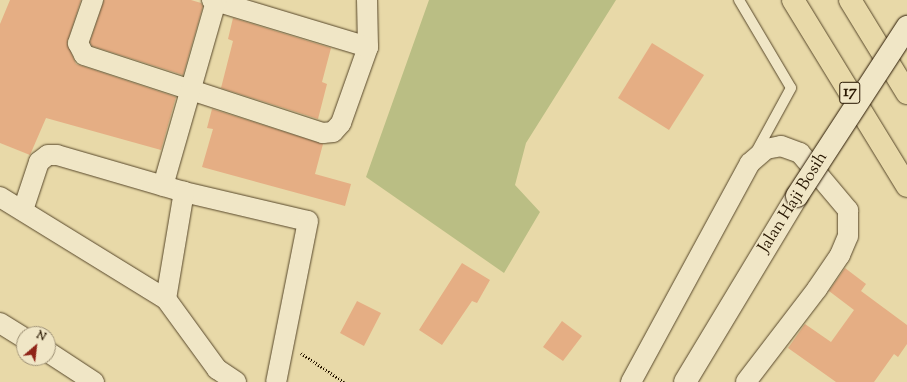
<!DOCTYPE html>
<html>
<head>
<meta charset="utf-8">
<style>
  body { margin:0 }
  #map { position:relative; width:907px; height:382px; overflow:hidden; background:#e8d9a8; font-family:"Sorts Mill Goudy",serif }
  div>[style] { position:absolute }
  .green>* { inset:0; background:#babe84 }
  .building>* { inset:0; background:#e5ae84 }
  .path>* { height:2.5px; margin-top:-1.25px; transform-origin:0; background:repeating-linear-gradient(90deg,#271600 0 1px,transparent 0 3px) }
  .roads { filter:drop-shadow(0 0 1px #57472a) drop-shadow(0 0 1px #57472a) }
  .service>* { height:10px; margin:-5px; padding:0 5px; transform-origin:5px; border-radius:5px; background:#f0e6c6 }
  .minor>* { height:20px; margin:-10px; padding:0 10px; transform-origin:10px; border-radius:10px; background:#f0e6c6 }
  .secondary>* { height:22px; margin:-11px; padding:0 11px; transform-origin:11px; border-radius:11px; background:#f0e6c6 }
  .motorway>* { height:22px; margin:-11px; padding:0 11px; transform-origin:11px; border-radius:11px; background:#e8d9a8 }
  .bridges { filter:drop-shadow(0 0 1px #271600) drop-shadow(0 0 1px #271600) }
  .secondary-bridge>* { height:22px; margin:-11px; padding:0 11px; transform-origin:11px; border-radius:11px; background:#f0e6c6 }
  span { translate:-50% -50%; white-space:nowrap; text-align:center; line-height:1.15; -webkit-text-stroke:3px #f0e6c6; paint-order:stroke }
  .shield-label span { padding:1px 3px; background:#f0e6c6; border:1px solid; border-radius:3px; -webkit-text-stroke-width:0 }
  .shield-label { font-size:16px; color:#271600; font-weight:700 }
  .street-label { font-size:17px; color:#271600 }
  .north { position:absolute; left:16px; top:326px; width:40px; height:40px; box-sizing:border-box; background:#f0e6c6; border:1px solid #a09377; border-radius:50%; rotate:28deg; font-size:11px; font-weight:700; line-height:16px; text-align:center; color:#271600 }
  .north::after { content:''; display:block; margin:auto; width:14px; height:18px; background:#8f2418; clip-path:polygon(50% 0,100% 100%,50% 72%,0 100%) }
</style>
</head>
<body>
<div id="map">
  <div class="green">
    <i style="clip-path:polygon(429px 0,616px 0,526px 143px,515px 185px,540px 212px,504px 273px,366px 177px)"></i>
  </div>
  <div class="building">
    <i style="clip-path:polygon(10px 0,81px 0,67px 43px,76px 64px,176px 97px,161px 150px,46px 118px,30px 155px,0 143px,0 24px)"></i>
    <i style="clip-path:polygon(104px 0,191px 0,201px 3px,203px 6px,183px 75px,92px 46px,90px 42px)"></i>
    <i style="clip-path:polygon(233px 18px,331px 48px,322px 82px,327px 84px,318px 119px,221px 88px,233px 41px,228px 39px)"></i>
    <i style="clip-path:polygon(652px 43px,704px 75px,669px 130px,618px 98px)"></i>
    <i style="clip-path:polygon(212px 109px,323px 144px,315px 174px,351px 184px,345px 206px,202px 167px,213px 129px,207px 128px)"></i>
    <i style="clip-path:polygon(462px 263px,490px 280px,477px 303px,472px 301px,442px 345px,419px 330px)"></i>
    <i style="clip-path:polygon(845px 268px,866px 284px,861px 291px,907px 325px,907px 344px,898px 357px,894px 354px,874px 382px,836px 382px,788px 348px,805px 324px,831px 342px,854px 310px,829px 291px)"></i>
    <i style="clip-path:polygon(357px 301px,381px 313px,364px 346px,340px 333px)"></i>
    <i style="clip-path:polygon(562px 321px,582px 336px,563px 361px,543px 347px)"></i>
  </div>
  <div class="path">
    <i style="left:301px;top:353px;width:52px;rotate:34deg"></i>
  </div>
  <div class="roads">
    <div class="service">
      <i style="left:739px;top:0;width:102px;rotate:59.4deg"></i>
      <i style="left:791px;top:88px;width:71px;rotate:118.7deg"></i>
    </div>
    <div class="minor">
      <i style="left:93px;top:0;width:46px;rotate:109.2deg"></i>
      <i style="left:78px;top:43px;width:13px;rotate:63deg"></i>
      <i style="left:84px;top:55px;width:251px;rotate:18.1deg"></i>
      <i style="left:323px;top:133px;width:10px;rotate:-6deg"></i>
      <i style="left:333px;top:132px;width:12px;rotate:-48deg"></i>
      <i style="left:341px;top:123px;width:81px;rotate:-70.4deg"></i>
      <i style="left:368px;top:47px;width:47px;rotate:-91.2deg"></i>
      <i style="left:212px;top:0;width:163px;rotate:16.8deg"></i>
      <i style="left:163px;top:186px;width:192px;rotate:-74deg"></i>
      <i style="left:0;top:197px;width:195px;rotate:31.6deg"></i>
      <i style="left:166px;top:299px;width:87px;rotate:53.9deg"></i>
      <i style="left:217px;top:369px;width:23px;rotate:34deg"></i>
      <i style="left:23px;top:210px;width:51px;rotate:-71.6deg"></i>
      <i style="left:39px;top:162px;width:11px;rotate:-38deg"></i>
      <i style="left:48px;top:155px;width:9px"></i>
      <i style="left:57px;top:155px;width:132px;rotate:16.2deg"></i>
      <i style="left:184px;top:192px;width:127px;rotate:13.2deg"></i>
      <i style="left:308px;top:221px;width:164px;rotate:101.2deg"></i>
      <i style="left:166px;top:299px;width:109px;rotate:-80.5deg"></i>
      <i style="left:0;top:323px;width:28px;rotate:32deg"></i>
      <i style="left:48px;top:352px;width:55px;rotate:33.1deg"></i>
      <i style="left:631px;top:382px;width:249px;rotate:-61.5deg"></i>
      <i style="left:750px;top:163px;width:21px;rotate:-41deg"></i>
      <i style="left:766px;top:149px;width:15px;rotate:-11deg"></i>
      <i style="left:781px;top:146px;width:20px;rotate:20deg"></i>
      <i style="left:800px;top:153px;width:75px;rotate:49.9deg"></i>
      <i style="left:848px;top:210px;width:26px;rotate:90deg"></i>
      <i style="left:848px;top:236px;width:21px;rotate:113deg"></i>
      <i style="left:840px;top:255px;width:41px;rotate:124.1deg"></i>
      <i style="left:817px;top:289px;width:117px;rotate:127.4deg"></i>
    </div>
    <div class="secondary">
      <i style="left:685px;top:382px;width:217px;rotate:-58.9deg"></i>
    </div>
    <div class="motorway">
      <i style="left:793px;top:0;width:218px;rotate:58.5deg"></i>
      <i style="left:850px;top:0;width:109px;rotate:58.5deg"></i>
    </div>
  </div>
  <div class="bridges">
    <div class="secondary-bridge">
      <i style="left:797px;top:196px;width:202px;rotate:-56.9deg"></i>
    </div>
  </div>
  <div class="shield-label">
    <span style="left:850px;top:93px">17</span>
  </div>
  <div class="street-label">
    <span style="left:794px;top:203px;rotate:-58deg">Jalan Haji Bosih</span>
  </div>
  <div class="north">N</div>
</div>
</body>
</html>
